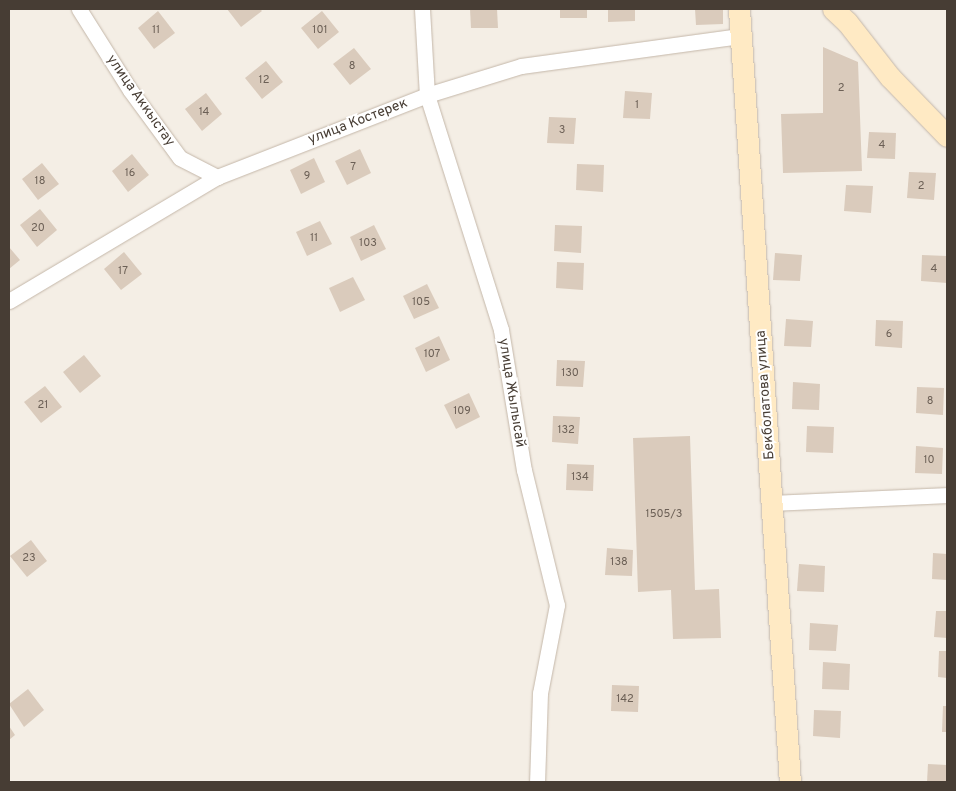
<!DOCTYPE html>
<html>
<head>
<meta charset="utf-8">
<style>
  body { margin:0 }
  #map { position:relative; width:956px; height:791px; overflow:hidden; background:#f4eee5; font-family:Overpass,sans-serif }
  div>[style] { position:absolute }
  .building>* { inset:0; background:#dacbbc }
  .roads { filter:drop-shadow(0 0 1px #c4b7a9) drop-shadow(0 0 1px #c4b7a9) }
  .street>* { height:15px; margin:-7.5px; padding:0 7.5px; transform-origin:7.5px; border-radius:7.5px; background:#fff }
  .secondary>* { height:21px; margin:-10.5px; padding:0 10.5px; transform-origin:10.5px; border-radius:10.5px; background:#ffeac4 }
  span { translate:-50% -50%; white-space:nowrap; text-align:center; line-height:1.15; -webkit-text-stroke:4px #fff; paint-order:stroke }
  .number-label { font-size:11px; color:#6c6056 }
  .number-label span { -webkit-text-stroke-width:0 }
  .street-label { font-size:14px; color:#473d34 }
  .frame { position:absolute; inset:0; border:10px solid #473d34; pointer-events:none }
</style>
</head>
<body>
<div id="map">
  <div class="building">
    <i style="clip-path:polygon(227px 9px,260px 9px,262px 11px,241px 27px)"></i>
    <i style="clip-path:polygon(470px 9px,497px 9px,498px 28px,471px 28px)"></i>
    <i style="clip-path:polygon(560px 9px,587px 9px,587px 18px,560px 18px)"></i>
    <i style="clip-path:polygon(608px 9px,635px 9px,635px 21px,608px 22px)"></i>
    <i style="clip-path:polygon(695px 9px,723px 9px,723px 24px,696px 25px)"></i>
    <i style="clip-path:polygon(158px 11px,175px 33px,154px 49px,138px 28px)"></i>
    <i style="clip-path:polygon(322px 11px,339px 32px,318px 49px,301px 28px)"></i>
    <i style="clip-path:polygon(823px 47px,858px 62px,862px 171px,783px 173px,781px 114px,823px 113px)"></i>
    <i style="clip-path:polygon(354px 48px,371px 69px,350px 85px,333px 64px)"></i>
    <i style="clip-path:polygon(266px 61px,283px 82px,262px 99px,245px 78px)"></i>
    <i style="clip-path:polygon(625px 91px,652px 93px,650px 119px,623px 118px)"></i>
    <i style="clip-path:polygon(206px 93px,222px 114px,202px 131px,185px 109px)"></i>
    <i style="clip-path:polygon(549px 117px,576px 118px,574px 144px,547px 143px)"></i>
    <i style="clip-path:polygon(869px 132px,896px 133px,895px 159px,867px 158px)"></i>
    <i style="clip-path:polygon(360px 149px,371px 173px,347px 185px,335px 161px)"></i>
    <i style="clip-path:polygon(132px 154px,149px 175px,128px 192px,112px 171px)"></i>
    <i style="clip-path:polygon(314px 158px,325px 182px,301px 194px,290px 170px)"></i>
    <i style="clip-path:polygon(42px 163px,59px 184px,38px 200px,22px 179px)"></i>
    <i style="clip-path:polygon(577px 164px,604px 165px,603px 192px,576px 190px)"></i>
    <i style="clip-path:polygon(909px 172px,936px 173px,934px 200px,907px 198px)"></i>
    <i style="clip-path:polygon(846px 185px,873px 186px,871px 213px,844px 211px)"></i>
    <i style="clip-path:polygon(40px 209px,57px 230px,37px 247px,20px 225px)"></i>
    <i style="clip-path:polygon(320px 221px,332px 244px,307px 256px,296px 232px)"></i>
    <i style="clip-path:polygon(374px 225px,386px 249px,361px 261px,350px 237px)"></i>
    <i style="clip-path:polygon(555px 225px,582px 226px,581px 253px,554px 251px)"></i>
    <i style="clip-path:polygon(9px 247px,20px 260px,9px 269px)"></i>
    <i style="clip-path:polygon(124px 252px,142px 274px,121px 290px,104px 269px)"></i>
    <i style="clip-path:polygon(775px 253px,802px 255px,800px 281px,773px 280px)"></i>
    <i style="clip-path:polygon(922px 255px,947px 256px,947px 283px,921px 281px)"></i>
    <i style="clip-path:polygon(557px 262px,584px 263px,583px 290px,556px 288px)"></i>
    <i style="clip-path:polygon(353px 277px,365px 300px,340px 312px,329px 288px)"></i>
    <i style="clip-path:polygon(427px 284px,439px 308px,414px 319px,403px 296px)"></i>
    <i style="clip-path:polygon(786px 319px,813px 321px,811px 347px,784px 346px)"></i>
    <i style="clip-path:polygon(876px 320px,903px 321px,902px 348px,875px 346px)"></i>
    <i style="clip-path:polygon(439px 336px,450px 360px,426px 372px,415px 348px)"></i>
    <i style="clip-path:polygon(84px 355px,101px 376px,80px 393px,63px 372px)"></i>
    <i style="clip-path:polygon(557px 360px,585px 361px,583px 387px,556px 386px)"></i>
    <i style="clip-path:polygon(793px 382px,820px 384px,819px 410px,792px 409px)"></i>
    <i style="clip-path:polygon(45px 386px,62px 407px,41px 423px,24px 402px)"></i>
    <i style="clip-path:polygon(917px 387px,944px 388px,943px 415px,916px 413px)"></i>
    <i style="clip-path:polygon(469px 393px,480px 417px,456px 429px,444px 405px)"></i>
    <i style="clip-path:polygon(553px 416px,580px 417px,578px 444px,552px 442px)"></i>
    <i style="clip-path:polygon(807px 426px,834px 427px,833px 453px,806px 452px)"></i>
    <i style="clip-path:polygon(690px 436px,695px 590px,719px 589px,721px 638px,673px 639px,671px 590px,638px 592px,633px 438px)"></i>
    <i style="clip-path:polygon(916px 446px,943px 448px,942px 474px,915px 473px)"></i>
    <i style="clip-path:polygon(567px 464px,594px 465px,593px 491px,566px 490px)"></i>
    <i style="clip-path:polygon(31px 540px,47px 561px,27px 577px,10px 556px)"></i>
    <i style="clip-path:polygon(607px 548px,633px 550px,632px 576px,605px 575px)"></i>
    <i style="clip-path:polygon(933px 553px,947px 554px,947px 580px,932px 579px)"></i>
    <i style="clip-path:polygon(799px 564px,825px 566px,824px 592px,797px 591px)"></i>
    <i style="clip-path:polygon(936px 611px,947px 611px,947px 638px,934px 637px)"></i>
    <i style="clip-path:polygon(810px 623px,838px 625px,836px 651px,809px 650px)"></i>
    <i style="clip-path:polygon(939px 651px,947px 651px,947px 678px,938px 677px)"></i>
    <i style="clip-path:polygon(823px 662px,850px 664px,849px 690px,822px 689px)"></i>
    <i style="clip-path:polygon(612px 685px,639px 686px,638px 712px,611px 711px)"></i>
    <i style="clip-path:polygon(28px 689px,44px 710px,24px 727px,9px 704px)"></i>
    <i style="clip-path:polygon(943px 706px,947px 706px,947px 732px,942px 732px)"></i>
    <i style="clip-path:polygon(814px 710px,841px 711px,840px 738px,813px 736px)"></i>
    <i style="clip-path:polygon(9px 726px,15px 735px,9px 740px)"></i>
    <i style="clip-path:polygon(928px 764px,947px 765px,947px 782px,927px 782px)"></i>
  </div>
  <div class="roads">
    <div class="street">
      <i style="left:79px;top:9px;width:96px;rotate:57.8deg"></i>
      <i style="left:130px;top:90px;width:84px;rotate:53.7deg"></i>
      <i style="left:180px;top:158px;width:42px;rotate:27.2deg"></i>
      <i style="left:422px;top:9px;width:86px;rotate:86.7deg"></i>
      <i style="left:427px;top:95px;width:246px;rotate:72.5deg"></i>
      <i style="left:501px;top:330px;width:142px;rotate:80.7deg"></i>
      <i style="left:524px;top:470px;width:139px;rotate:76.3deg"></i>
      <i style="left:557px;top:605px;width:90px;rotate:100.9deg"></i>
      <i style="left:540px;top:693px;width:89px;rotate:91.9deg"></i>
      <i style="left:9px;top:301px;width:242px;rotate:-30.8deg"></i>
      <i style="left:217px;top:177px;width:225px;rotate:-21.3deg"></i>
      <i style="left:427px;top:95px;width:98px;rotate:-17.1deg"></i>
      <i style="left:521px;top:66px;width:221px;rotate:-7.8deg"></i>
      <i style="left:773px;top:503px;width:174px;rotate:-2.6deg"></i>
    </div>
    <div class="secondary">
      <i style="left:739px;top:9px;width:775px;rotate:86.23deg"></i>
      <i style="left:833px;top:9px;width:19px;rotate:43deg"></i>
      <i style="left:847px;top:22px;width:70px;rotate:52deg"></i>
      <i style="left:890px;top:77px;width:82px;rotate:46deg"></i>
    </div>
  </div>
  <div class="number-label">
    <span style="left:156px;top:30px">11</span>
    <span style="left:320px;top:30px">101</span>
    <span style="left:352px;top:66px">8</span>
    <span style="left:264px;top:80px">12</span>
    <span style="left:841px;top:88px">2</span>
    <span style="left:637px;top:105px">1</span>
    <span style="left:204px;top:112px">14</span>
    <span style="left:562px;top:130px">3</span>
    <span style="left:882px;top:145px">4</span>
    <span style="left:353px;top:167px">7</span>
    <span style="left:130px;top:173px">16</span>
    <span style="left:307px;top:176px">9</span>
    <span style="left:40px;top:181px">18</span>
    <span style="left:921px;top:186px">2</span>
    <span style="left:38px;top:228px">20</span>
    <span style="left:314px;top:238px">11</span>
    <span style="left:368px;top:243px">103</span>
    <span style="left:934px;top:269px">4</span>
    <span style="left:123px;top:271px">17</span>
    <span style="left:421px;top:302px">105</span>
    <span style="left:889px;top:334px">6</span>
    <span style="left:432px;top:354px">107</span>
    <span style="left:570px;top:373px">130</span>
    <span style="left:930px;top:401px">8</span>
    <span style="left:43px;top:405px">21</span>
    <span style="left:462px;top:411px">109</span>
    <span style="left:566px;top:430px">132</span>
    <span style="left:929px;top:460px">10</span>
    <span style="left:580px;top:477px">134</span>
    <span style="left:664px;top:514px">1505/3</span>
    <span style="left:29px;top:558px">23</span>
    <span style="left:619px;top:562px">138</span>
    <span style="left:625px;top:699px">142</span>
  </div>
  <div class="street-label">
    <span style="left:140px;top:101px;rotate:55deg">улица Аккыстау</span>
    <span style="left:358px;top:122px;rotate:-21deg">улица Костерек</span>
    <span style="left:511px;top:393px;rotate:81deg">улица Жылысай</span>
    <span style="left:766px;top:395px;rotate:-94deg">Бекболатова улица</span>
  </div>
  <div class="frame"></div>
</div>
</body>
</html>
